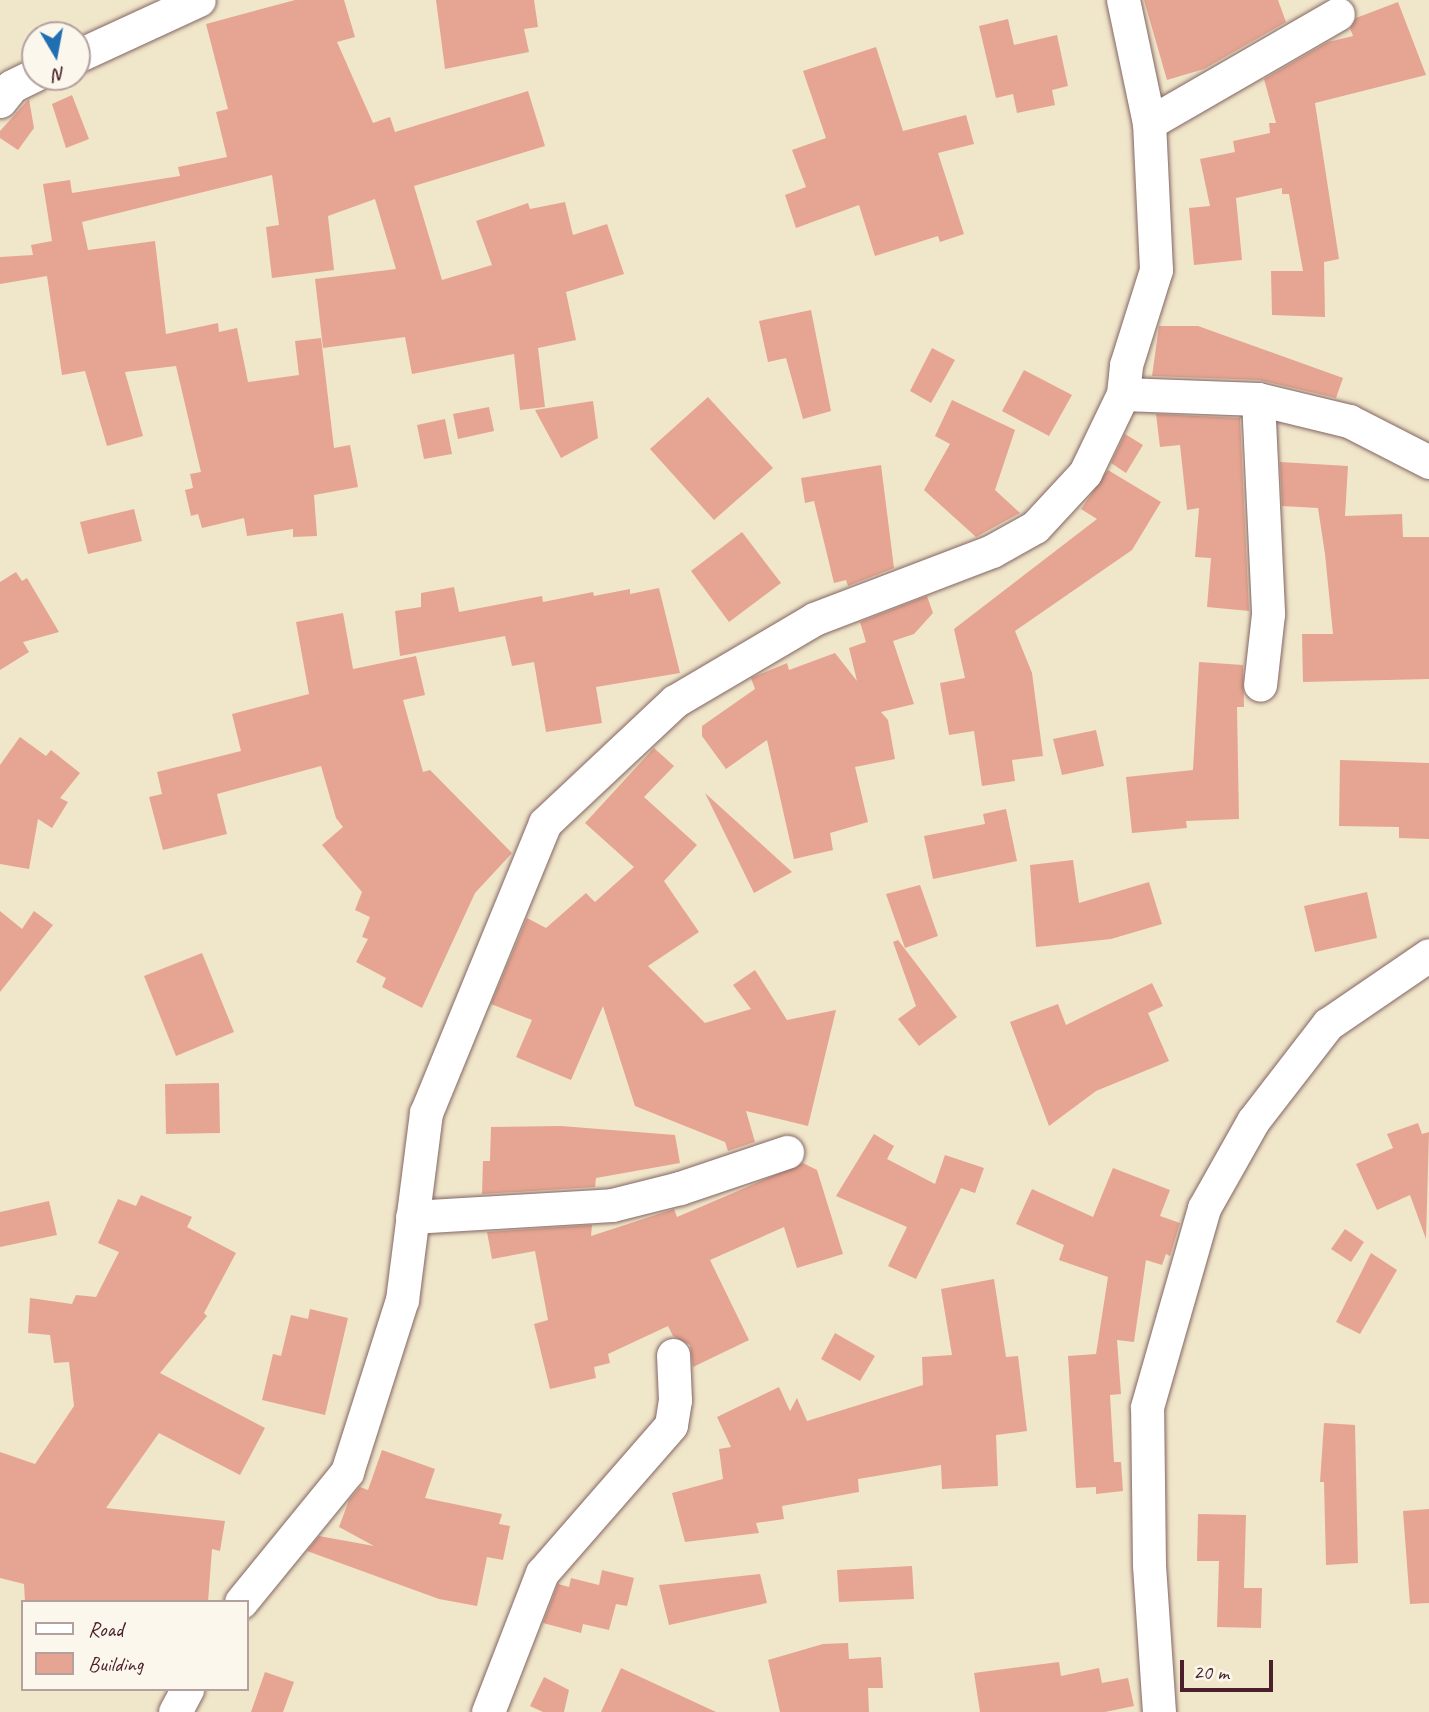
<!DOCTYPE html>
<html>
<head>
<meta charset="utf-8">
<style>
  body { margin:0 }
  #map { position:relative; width:1429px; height:1712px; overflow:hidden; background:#f0e6ca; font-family:Caveat,sans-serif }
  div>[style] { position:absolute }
  .building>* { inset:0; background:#e6a592 }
  .roads { filter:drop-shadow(0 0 2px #846563) drop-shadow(0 0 2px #846563) }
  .minor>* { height:33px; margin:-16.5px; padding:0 16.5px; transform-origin:16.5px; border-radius:16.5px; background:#fff }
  span { translate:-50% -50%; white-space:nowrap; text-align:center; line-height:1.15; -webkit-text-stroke:5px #fbf7ec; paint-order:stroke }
  .legend { position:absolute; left:21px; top:1600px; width:228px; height:91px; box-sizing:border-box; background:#fbf7ec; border:2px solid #b4a19f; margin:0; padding:9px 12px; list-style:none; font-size:21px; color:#4a1f2b }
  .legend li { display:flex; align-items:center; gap:14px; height:35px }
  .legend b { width:35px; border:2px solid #b4a19f }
  .north { position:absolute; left:21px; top:21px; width:70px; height:70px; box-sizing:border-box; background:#fbf7ec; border:2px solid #b4a19f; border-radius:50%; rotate:170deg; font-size:19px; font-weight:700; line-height:28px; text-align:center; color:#4a1f2b }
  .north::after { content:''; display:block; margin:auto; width:24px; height:32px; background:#1f6fb2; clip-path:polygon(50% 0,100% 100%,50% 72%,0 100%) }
  .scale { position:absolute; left:1180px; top:1660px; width:93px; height:32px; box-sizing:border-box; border:4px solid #4a1f2b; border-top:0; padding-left:9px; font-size:21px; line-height:24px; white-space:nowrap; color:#4a1f2b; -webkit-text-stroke:5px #fbf7ec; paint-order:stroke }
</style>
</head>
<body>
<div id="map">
  <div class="building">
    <i style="clip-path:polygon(295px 0,344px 0,355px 37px,337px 42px,373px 123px,390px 117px,395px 132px,528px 91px,545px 146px,414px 186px,442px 280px,492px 265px,476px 221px,528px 203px,530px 209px,565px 202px,573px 235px,607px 224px,624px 274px,566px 292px,576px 340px,538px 348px,545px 407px,520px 410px,514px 354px,412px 374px,405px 337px,323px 348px,315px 279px,396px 269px,375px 199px,328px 216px,334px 270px,272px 278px,266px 227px,279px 225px,272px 175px,82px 222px,88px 250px,155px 241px,166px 334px,218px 323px,219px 332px,237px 328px,248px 382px,299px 375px,295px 341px,321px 338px,334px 448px,350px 445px,358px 487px,314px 495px,317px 536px,293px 537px,293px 529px,247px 536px,244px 518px,202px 528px,198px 514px,191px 516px,185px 490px,193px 488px,190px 474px,201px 472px,176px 366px,125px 372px,143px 436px,107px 446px,85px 371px,62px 375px,47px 276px,0 284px,0 257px,33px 255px,31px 245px,52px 241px,43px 184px,70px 180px,72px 193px,180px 176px,178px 167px,227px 157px,216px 112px,228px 109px,206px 24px)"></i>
    <i style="clip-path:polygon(436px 0,534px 0,538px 27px,524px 29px,529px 52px,445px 69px)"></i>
    <i style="clip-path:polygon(1144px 0,1278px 0,1286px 22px,1204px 69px,1167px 80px)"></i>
    <i style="clip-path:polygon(1398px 2px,1426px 75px,1315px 103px,1339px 259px,1324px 262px,1325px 317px,1272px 315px,1271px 271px,1303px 271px,1289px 194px,1282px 194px,1282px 188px,1236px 198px,1242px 260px,1194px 265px,1189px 208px,1210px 206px,1200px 159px,1235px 152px,1233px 141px,1270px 133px,1269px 123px,1276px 123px,1264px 79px,1328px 42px,1353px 36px,1350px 28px,1356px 18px)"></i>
    <i style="clip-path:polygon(1008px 19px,1014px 45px,1057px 35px,1068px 86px,1052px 90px,1055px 105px,1017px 113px,1013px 94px,996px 98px,979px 26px)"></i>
    <i style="clip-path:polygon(876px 47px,903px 131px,966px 115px,974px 144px,938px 153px,964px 234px,940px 242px,938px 236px,875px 256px,859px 205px,796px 228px,785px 195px,806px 187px,792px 150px,826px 138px,803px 71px)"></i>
    <i style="clip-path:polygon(72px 95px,89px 139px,66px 148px,52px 104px)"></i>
    <i style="clip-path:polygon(29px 99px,34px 128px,18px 150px,0 138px,0 131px)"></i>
    <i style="clip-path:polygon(811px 310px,831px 411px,803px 419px,786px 358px,768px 362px,759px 321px)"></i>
    <i style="clip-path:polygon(1159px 326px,1198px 326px,1343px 378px,1336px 398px,1259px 380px,1152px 376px)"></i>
    <i style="clip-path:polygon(932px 348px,955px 360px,931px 403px,910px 391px)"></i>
    <i style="clip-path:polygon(1024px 370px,1072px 395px,1049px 436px,1002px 411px)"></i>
    <i style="clip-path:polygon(708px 397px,773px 468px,714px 520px,650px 449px)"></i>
    <i style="clip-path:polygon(952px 400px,1015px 430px,995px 490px,1020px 513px,976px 537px,924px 490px,950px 444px,935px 436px)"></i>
    <i style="clip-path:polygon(593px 401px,598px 438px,561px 458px,535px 410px)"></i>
    <i style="clip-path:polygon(489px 407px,494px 431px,458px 439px,453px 414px)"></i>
    <i style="clip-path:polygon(1156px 414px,1240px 418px,1249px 611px,1207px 607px,1211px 558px,1195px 557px,1199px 508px,1187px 510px,1180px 445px,1160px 447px)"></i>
    <i style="clip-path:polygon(445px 419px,452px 454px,424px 459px,417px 425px)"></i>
    <i style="clip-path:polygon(1125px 434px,1143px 445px,1126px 473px,1111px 463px)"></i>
    <i style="clip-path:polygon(1280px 462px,1348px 466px,1345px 516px,1402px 514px,1403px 537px,1429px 537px,1429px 679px,1303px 682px,1302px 634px,1333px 634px,1325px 554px,1318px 508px,1282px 506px)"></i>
    <i style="clip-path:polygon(881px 465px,894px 568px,848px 586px,846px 580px,834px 583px,814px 501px,805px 503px,801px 478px)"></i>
    <i style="clip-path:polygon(1108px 470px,1161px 502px,1132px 550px,1015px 631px,1032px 673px,1043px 756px,1012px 760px,1015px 781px,982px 786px,974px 731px,949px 735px,940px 683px,965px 678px,954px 629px,1097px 519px,1081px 509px)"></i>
    <i style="clip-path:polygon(134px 509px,142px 541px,88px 554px,80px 522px)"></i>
    <i style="clip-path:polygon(742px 532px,781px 583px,729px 622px,691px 571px)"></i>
    <i style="clip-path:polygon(16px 572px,22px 581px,27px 578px,59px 632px,23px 642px,29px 652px,0 670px,0 582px)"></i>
    <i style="clip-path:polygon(454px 587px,459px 612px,542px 596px,543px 602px,593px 592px,594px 596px,630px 589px,630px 594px,659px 588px,680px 673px,596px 687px,602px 723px,546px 732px,534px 662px,512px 666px,505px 636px,400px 656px,395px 611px,421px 607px,421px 593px)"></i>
    <i style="clip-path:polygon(927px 596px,933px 613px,914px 634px,893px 641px,914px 704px,881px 712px,888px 720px,895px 759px,855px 767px,868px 822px,830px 833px,833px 850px,794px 859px,767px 740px,726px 769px,702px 736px,702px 726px,755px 689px,751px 678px,787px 663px,789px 670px,835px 653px,857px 681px,849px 648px,866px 642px,860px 622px)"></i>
    <i style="clip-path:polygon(343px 613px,353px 669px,416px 656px,425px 695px,403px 700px,423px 772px,430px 770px,512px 853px,475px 893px,422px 1008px,382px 987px,386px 978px,356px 962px,368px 939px,362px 937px,370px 917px,355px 910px,362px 892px,322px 845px,343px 827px,336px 818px,321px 766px,217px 794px,227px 834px,163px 850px,149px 797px,162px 794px,157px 772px,241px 751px,232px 714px,309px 694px,296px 622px)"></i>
    <i style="clip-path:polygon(1199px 662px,1243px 665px,1244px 707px,1237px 707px,1239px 819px,1186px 821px,1187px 828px,1132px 833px,1126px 777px,1193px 770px)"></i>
    <i style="clip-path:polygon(1096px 730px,1104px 766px,1062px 775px,1053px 739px)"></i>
    <i style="clip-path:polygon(20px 737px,46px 756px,51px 750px,80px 773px,60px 798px,68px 802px,52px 828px,38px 819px,29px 869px,0 864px,0 765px)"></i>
    <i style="clip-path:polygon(654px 748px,674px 766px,644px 797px,697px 845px,664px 881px,699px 932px,648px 966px,705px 1023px,751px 1009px,733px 985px,755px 970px,787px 1020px,836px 1010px,808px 1126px,746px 1111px,755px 1142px,728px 1151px,725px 1142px,635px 1106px,603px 1006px,571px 1080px,516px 1057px,532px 1020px,491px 1004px,527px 918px,546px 928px,586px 893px,595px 902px,634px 867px,585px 823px)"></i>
    <i style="clip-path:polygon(1340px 760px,1429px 763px,1429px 839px,1399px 838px,1399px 827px,1339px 826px)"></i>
    <i style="clip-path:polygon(705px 793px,792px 872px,754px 893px)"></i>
    <i style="clip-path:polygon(1006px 809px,1017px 861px,933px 879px,924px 836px,985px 824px,983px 814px)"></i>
    <i style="clip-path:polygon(1073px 860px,1079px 903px,1149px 882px,1162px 924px,1111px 939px,1036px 947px,1030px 865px)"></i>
    <i style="clip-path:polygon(920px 885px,938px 936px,905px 948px,886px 894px)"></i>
    <i style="clip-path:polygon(1367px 892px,1377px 938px,1315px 952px,1304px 906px)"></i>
    <i style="clip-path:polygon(0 911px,22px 929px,34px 911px,53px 925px,0 992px)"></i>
    <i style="clip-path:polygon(898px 940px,957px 1017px,919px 1046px,898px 1019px,916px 1006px,893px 942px)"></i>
    <i style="clip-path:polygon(202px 953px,234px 1032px,176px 1056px,144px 976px)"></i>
    <i style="clip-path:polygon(1152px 983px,1163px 1006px,1148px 1013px,1169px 1061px,1096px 1091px,1049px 1126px,1010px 1022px,1058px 1004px,1066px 1025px)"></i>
    <i style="clip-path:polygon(219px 1083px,220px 1133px,166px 1134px,165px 1084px)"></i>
    <i style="clip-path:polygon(1418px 1123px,1422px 1134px,1429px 1132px,1426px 1239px,1410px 1195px,1377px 1210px,1356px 1164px,1393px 1148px,1387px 1134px)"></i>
    <i style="clip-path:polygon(561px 1126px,675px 1135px,680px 1163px,596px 1178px,595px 1187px,482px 1194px,483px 1161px,490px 1161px,491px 1127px)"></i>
    <i style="clip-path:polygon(874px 1134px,894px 1146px,887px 1159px,935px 1184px,945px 1155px,984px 1168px,975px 1193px,961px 1188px,916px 1279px,888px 1266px,907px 1227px,836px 1196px)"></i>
    <i style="clip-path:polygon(803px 1163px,817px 1170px,843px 1254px,797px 1268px,784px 1227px,710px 1260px,749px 1340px,693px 1367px,690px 1345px,673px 1336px,668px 1326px,608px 1354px,610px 1363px,594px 1367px,596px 1378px,550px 1389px,534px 1324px,548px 1320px,535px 1251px,492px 1259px,487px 1232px,592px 1225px,591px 1236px,674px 1209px,677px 1217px)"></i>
    <i style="clip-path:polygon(1113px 1168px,1170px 1190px,1160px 1216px,1180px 1223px,1170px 1256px,1166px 1254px,1162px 1265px,1146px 1260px,1134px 1342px,1117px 1340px,1121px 1394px,1110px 1395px,1114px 1462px,1121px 1462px,1123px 1491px,1096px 1494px,1096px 1487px,1076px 1488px,1068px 1356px,1096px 1354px,1108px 1277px,1059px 1260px,1064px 1245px,1016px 1224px,1032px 1189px,1093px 1217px)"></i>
    <i style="clip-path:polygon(141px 1195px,192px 1217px,187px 1227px,236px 1253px,204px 1313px,207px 1316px,160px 1373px,265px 1428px,240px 1475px,159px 1433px,106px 1508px,225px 1521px,220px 1551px,212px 1549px,208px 1602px,25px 1602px,24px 1584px,0 1578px,0 1452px,35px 1464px,74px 1406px,69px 1362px,54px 1363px,50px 1335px,28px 1333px,30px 1298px,72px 1304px,76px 1295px,96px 1297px,119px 1252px,98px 1243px,118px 1199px,136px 1206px)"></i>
    <i style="clip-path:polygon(49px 1201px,57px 1235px,0 1247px,0 1212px)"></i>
    <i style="clip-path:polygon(1345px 1229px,1364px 1242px,1351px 1262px,1331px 1249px)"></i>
    <i style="clip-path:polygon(1371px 1253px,1397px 1270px,1360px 1334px,1336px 1322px)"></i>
    <i style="clip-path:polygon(994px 1279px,1006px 1357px,1018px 1356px,1027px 1431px,996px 1435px,998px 1486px,942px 1489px,941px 1465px,858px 1479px,859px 1492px,782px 1506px,784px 1519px,756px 1523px,759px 1533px,685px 1542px,672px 1493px,723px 1479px,719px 1449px,731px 1447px,717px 1417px,779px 1387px,790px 1411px,797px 1398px,807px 1421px,923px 1385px,922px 1357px,952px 1355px,941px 1289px)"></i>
    <i style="clip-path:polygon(310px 1309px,348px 1318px,325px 1415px,262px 1400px,273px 1354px,281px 1356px,291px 1315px,308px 1319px)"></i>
    <i style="clip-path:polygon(835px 1333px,875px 1356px,860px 1381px,821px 1359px)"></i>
    <i style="clip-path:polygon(1324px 1423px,1355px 1425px,1358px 1563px,1326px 1565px,1324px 1482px,1320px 1482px)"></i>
    <i style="clip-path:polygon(382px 1450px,435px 1469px,425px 1498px,502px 1514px,499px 1524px,510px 1526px,503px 1560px,487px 1557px,477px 1606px,439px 1599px,307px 1551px,319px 1536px,374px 1546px,339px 1527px,349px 1500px,360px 1487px,368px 1490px)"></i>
    <i style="clip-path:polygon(1429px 1509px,1429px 1603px,1410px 1604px,1403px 1511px)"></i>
    <i style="clip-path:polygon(1198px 1514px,1246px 1515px,1244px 1588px,1262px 1588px,1261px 1628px,1217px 1627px,1219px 1561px,1197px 1561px)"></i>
    <i style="clip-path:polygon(912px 1566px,914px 1599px,839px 1602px,837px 1570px)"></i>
    <i style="clip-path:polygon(602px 1570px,634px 1578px,627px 1606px,616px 1604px,609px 1630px,583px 1624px,581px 1633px,543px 1623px,558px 1584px,569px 1587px,571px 1578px,599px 1585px)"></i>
    <i style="clip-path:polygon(760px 1574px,767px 1603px,669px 1625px,659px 1585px)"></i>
    <i style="clip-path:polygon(848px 1643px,849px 1659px,881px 1657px,883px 1688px,868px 1688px,869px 1712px,780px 1712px,768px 1660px,823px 1644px)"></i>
    <i style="clip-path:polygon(1059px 1662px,1061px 1676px,1099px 1668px,1102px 1683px,1128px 1678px,1134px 1706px,1105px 1712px,980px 1712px,974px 1673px)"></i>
    <i style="clip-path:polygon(621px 1668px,716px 1712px,601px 1712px)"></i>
    <i style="clip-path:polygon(265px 1672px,294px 1682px,283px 1712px,251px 1712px)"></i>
    <i style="clip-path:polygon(544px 1677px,569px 1690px,564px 1712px,543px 1712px,530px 1706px)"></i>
  </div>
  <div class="roads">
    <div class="minor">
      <i style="left:77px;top:56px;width:134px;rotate:-24.7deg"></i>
      <i style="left:0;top:101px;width:19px;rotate:-51deg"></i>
      <i style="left:12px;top:86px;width:25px;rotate:-26deg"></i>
      <i style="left:1149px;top:123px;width:218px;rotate:-30deg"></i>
      <i style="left:1123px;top:394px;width:135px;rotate:2.1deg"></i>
      <i style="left:1258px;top:399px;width:94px;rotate:13.6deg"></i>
      <i style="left:1349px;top:421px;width:90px;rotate:27.1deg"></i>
      <i style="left:1258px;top:399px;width:215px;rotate:87.3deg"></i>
      <i style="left:1268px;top:614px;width:71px;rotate:96.4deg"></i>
      <i style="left:412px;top:1217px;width:200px;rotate:-3.4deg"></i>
      <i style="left:612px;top:1205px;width:70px;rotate:-14deg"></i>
      <i style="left:680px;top:1188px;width:113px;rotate:-18.6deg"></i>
      <i style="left:241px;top:1602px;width:168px;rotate:-50.8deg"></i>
      <i style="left:347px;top:1472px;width:181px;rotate:-72.3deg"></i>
      <i style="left:402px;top:1300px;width:189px;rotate:-82.7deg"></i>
      <i style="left:426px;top:1113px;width:313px;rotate:-67.7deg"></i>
      <i style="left:545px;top:823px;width:178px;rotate:-43.2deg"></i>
      <i style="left:675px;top:701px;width:161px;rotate:-30.5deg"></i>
      <i style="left:814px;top:619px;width:191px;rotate:-20.9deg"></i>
      <i style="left:992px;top:551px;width:49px;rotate:-29.2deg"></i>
      <i style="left:1035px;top:527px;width:74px;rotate:-47.2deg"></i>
      <i style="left:1085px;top:473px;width:88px;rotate:-64.3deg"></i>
      <i style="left:1123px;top:394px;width:29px;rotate:-84deg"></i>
      <i style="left:1126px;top:365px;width:100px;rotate:-72.5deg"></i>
      <i style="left:1156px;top:270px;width:147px;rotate:-92.7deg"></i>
      <i style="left:1149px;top:123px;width:126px;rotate:-101.9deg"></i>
      <i style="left:175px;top:1712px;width:26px;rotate:-62deg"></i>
      <i style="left:488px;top:1712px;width:149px;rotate:-68.8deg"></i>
      <i style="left:542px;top:1573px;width:196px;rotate:-48.9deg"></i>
      <i style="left:671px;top:1425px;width:25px;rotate:-81deg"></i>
      <i style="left:675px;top:1400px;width:45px;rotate:-92.5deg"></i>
      <i style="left:1159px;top:1712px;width:147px;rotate:-93.9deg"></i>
      <i style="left:1149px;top:1565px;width:158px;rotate:-90.7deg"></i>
      <i style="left:1147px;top:1407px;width:207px;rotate:-74deg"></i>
      <i style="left:1204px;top:1208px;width:100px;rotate:-60.6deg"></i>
      <i style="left:1253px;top:1121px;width:123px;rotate:-52.3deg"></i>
      <i style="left:1328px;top:1024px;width:122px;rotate:-34.3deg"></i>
    </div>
  </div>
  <ul class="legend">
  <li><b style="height:9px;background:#fff"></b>Road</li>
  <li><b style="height:19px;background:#e6a592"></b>Building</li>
  </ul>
  <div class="north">N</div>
  <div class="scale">20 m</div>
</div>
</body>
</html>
